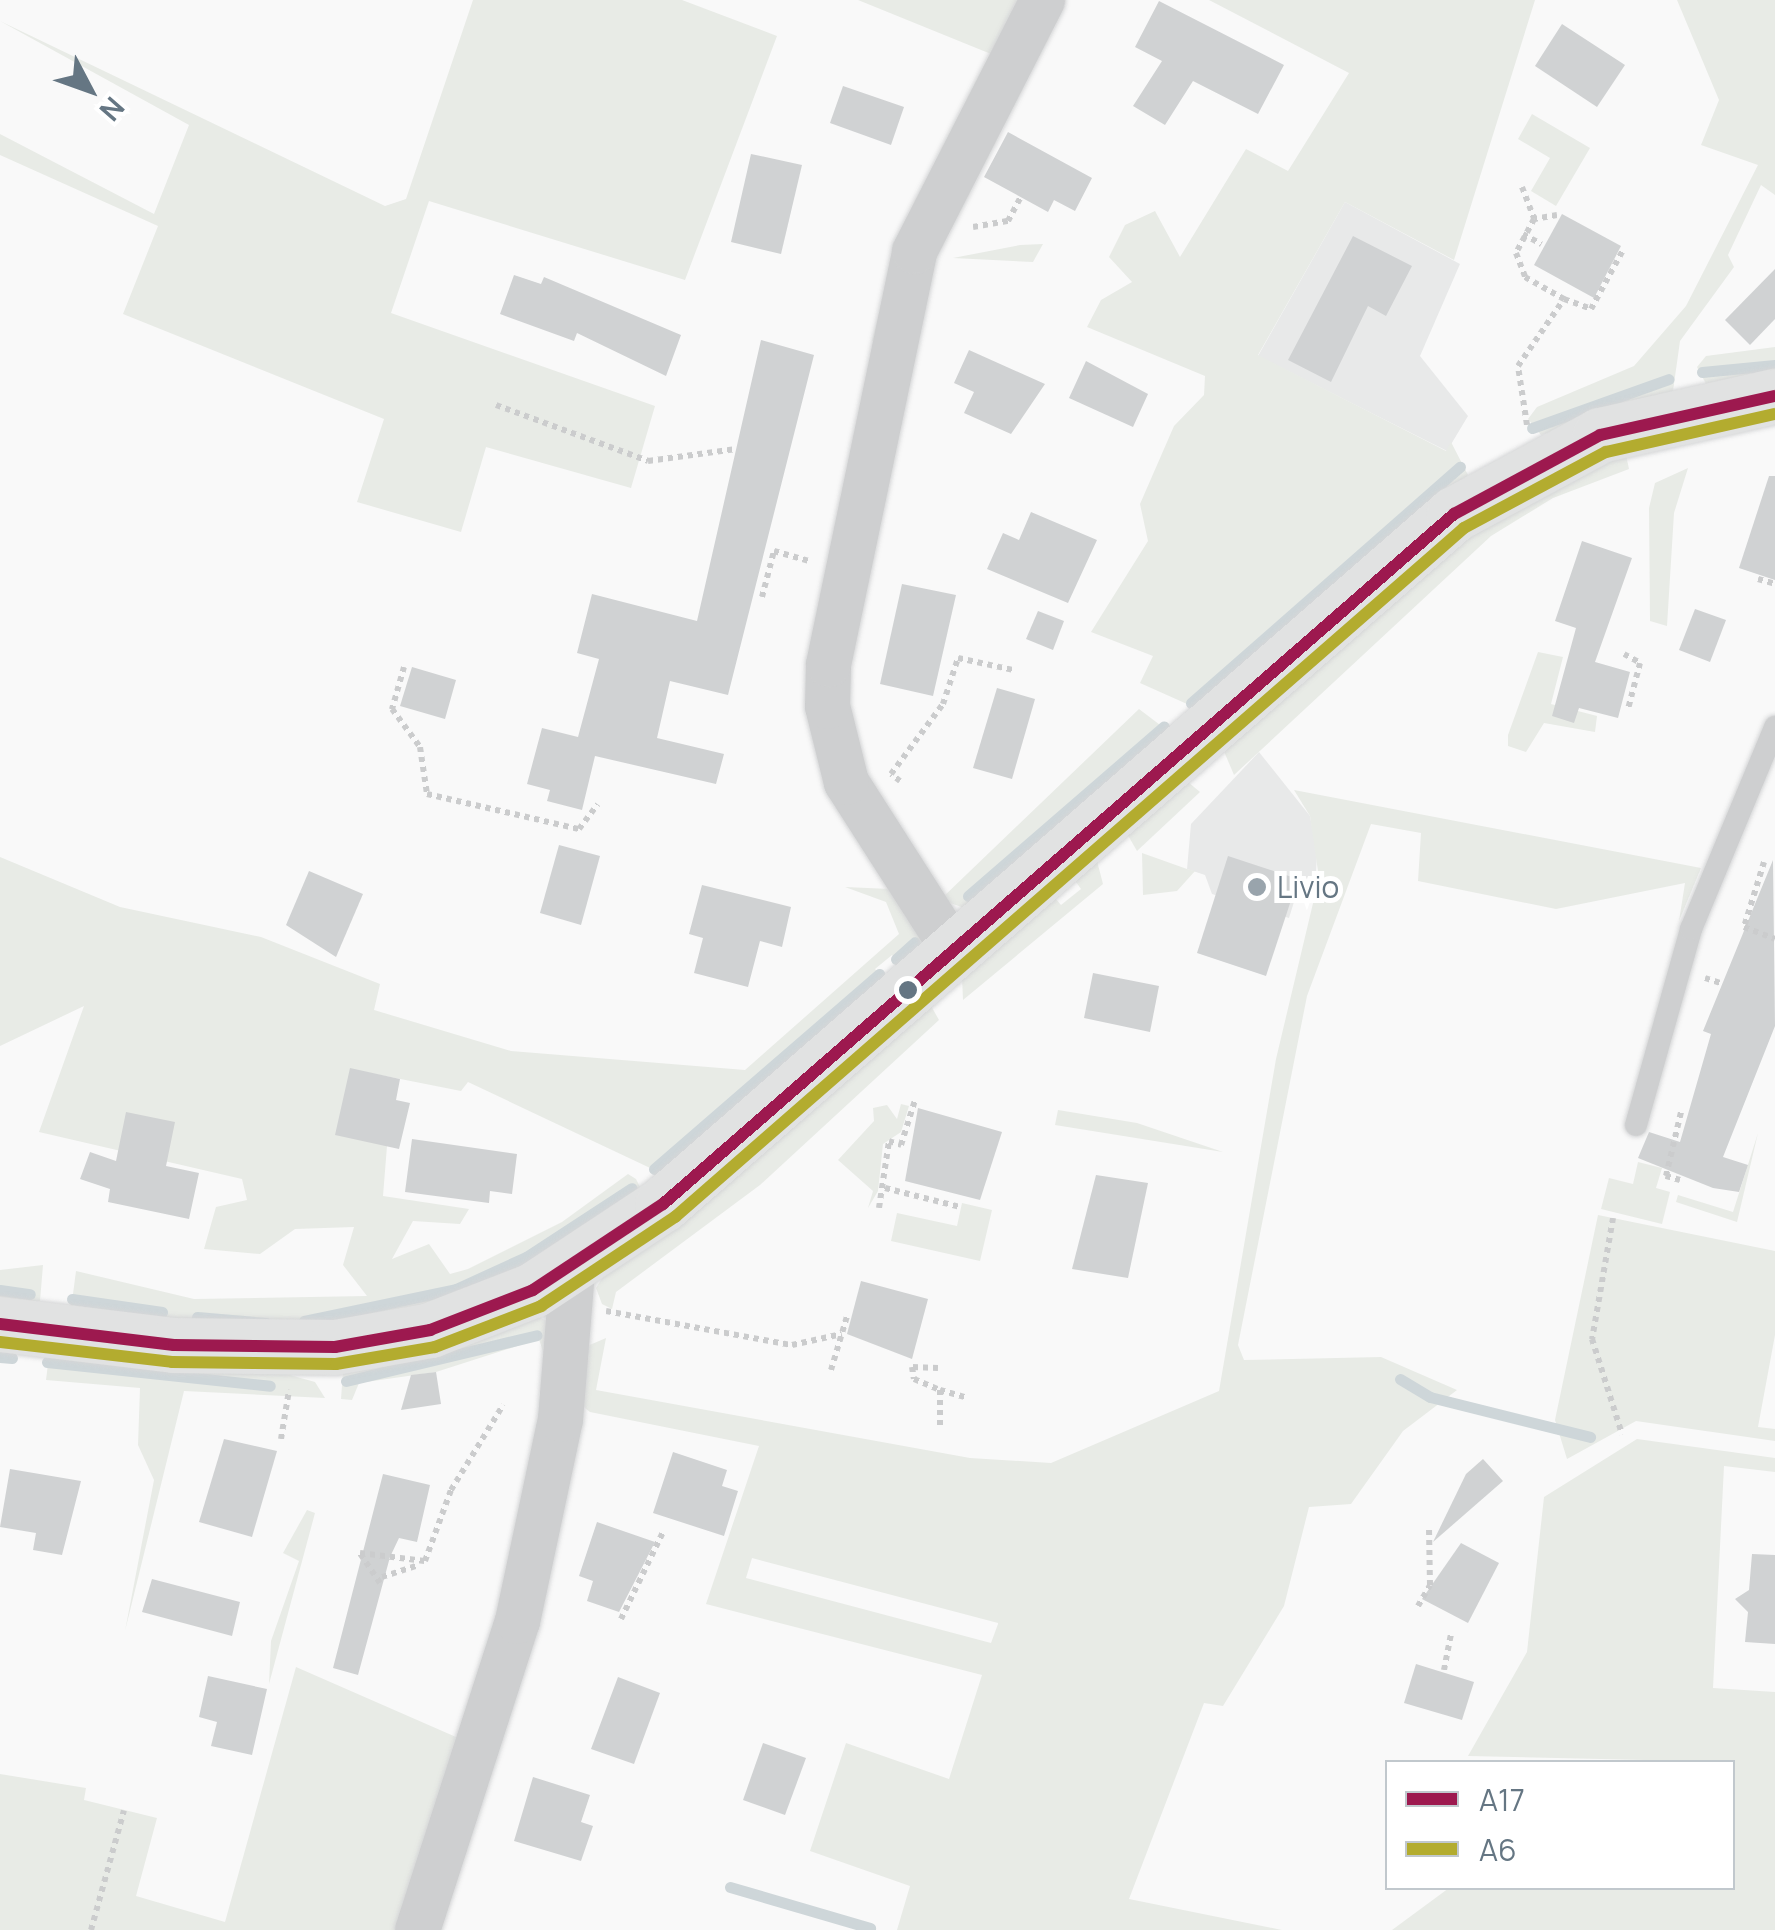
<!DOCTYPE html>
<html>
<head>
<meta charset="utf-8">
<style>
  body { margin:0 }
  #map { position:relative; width:1775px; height:1930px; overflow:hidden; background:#f9f9f9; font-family:Manrope,sans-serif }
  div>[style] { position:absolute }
  .built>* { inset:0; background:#e8e9e9 }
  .green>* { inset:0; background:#e8ebe6 }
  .stream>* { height:11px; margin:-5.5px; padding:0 5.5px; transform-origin:5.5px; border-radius:5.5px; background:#ced6d9 }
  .building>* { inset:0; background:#d0d2d3 }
  .path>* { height:6px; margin-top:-3px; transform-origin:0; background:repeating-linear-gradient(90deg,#cbcccd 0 5px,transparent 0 10px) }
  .roads { filter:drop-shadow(0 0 2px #d5d6d7) drop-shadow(0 0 2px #d5d6d7) }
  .lane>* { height:22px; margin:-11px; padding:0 11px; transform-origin:11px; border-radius:11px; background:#cecfd0 }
  .street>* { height:45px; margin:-22.5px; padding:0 22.5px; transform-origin:22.5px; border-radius:22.5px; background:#cecfd0 }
  .secondary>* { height:55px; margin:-27.5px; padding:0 27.5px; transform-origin:27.5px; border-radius:27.5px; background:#e1e2e2 }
  .bus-1>* { height:12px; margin:-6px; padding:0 6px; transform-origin:6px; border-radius:6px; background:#9d194f }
  .bus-2>* { height:12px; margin:-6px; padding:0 6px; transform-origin:6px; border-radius:6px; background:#b3ac2f }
  .dots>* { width:28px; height:28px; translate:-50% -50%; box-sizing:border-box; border:5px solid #fff; border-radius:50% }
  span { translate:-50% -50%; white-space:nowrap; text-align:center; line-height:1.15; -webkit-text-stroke:10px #fff; paint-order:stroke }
  .poi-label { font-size:30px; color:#657683 }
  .left { translate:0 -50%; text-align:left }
  .legend { position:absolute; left:1385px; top:1760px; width:350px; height:130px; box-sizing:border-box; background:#fff; border:2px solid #c1c8cd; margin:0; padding:12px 18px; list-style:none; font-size:30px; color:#657683 }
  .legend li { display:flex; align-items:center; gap:20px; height:50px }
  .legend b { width:50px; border:2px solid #c1c8cd }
  .north { position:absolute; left:40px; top:40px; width:100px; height:100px; -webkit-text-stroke:8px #fff; paint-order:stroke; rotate:131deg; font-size:28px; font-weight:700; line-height:40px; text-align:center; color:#657683 }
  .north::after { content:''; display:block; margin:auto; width:35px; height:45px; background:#657683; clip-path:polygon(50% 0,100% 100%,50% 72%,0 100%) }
</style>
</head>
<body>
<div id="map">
  <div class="built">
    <i style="clip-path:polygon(1345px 202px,1460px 264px,1420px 356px,1468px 416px,1447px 451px,1258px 356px)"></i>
    <i style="clip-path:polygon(1259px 752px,1310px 816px,1317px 852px,1315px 895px,1298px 889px,1289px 918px,1212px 894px,1205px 875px,1187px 869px,1191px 824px)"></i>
  </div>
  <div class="green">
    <i style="clip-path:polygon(473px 0,682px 0,777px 36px,685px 280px,429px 201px,391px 313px,655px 406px,631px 488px,486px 447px,461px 532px,357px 502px,384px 419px,123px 314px,158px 226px,0 155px,0 134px,154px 214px,189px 125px,0 21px,385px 206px,406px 199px)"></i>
    <i style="clip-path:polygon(858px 0,1028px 0,883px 341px,872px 341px,896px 244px,991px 54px)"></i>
    <i style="clip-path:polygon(1209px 0,1535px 0,1454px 260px,1345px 202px,1258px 355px,1446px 451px,1451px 442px,1468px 475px,1196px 708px,1140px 683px,1153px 656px,1091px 632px,1148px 541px,1140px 504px,1174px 426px,1204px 395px,1205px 376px,1087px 327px,1101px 300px,1132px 282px,1109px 257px,1125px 225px,1155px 211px,1180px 257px,1246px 149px,1288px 171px,1349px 73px)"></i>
    <i style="clip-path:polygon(1677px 0,1775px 0,1775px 195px,1761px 185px,1728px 255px,1734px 267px,1680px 341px,1673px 391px,1541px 435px,1528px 419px,1537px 407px,1634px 366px,1686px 306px,1758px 165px,1701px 145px,1719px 100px)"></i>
    <i style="clip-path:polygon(1532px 114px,1590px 148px,1556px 206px,1531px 191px,1550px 158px,1518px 139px)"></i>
    <i style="clip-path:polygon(1043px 244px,1033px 262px,953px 258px,1020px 245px)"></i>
    <i style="clip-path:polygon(1775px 347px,1775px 376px,1706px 384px,1697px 367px,1706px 356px)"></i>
    <i style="clip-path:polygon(1624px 445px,1629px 469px,1553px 498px,1491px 536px,1234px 775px,1223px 749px,1459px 531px)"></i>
    <i style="clip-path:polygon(1688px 468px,1674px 513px,1667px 626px,1650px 621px,1649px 508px,1655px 483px)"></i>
    <i style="clip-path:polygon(862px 535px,843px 674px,847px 744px,858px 777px,872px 786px,942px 898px,1139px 709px,1168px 731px,964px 908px,929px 895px,879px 798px,862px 789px,843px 744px,839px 646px)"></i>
    <i style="clip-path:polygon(1538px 652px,1563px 657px,1551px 704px,1597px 716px,1595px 732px,1544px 723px,1526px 752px,1508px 746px,1508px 735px)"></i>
    <i style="clip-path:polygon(1188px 782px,1200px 792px,1137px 851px,1126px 832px)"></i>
    <i style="clip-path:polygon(evenodd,1294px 790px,1701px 868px,1679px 921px,1685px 883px,1556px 909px,1418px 881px,1421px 833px,1371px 824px,1307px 996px,1238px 1345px,1244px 1360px,1381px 1357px,1457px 1390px,1403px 1431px,1351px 1504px,1309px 1507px,1284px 1606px,1223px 1706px,1204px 1703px,1129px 1899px,1282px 1930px,897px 1930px,910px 1886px,810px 1851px,846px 1743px,949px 1779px,982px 1675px,706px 1604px,759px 1446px,590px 1412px,575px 1400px,585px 1347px,606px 1338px,596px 1390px,970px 1458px,1051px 1463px,1219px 1391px,1276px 1059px,1319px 878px,1310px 816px,1294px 790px,752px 1558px,998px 1623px,998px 1624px,991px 1643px,746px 1578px,752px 1558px)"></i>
    <i style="clip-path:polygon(1142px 853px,1187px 869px,1195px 871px,1177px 891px,1143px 895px)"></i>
    <i style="clip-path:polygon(0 857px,120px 907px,261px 937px,380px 984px,374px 1010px,511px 1051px,745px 1070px,899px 934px,886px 902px,845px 887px,890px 889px,909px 902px,925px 952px,905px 970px,892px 955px,875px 969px,888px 985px,665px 1175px,468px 1082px,461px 1091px,350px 1069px,387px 1146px,383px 1196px,469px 1209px,460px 1224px,413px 1221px,392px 1259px,429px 1244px,450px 1274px,468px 1269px,562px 1222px,628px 1174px,636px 1179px,643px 1193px,533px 1272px,347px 1331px,70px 1317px,76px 1271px,194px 1299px,367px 1296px,343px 1265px,354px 1227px,295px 1229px,260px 1254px,204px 1249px,216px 1207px,247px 1200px,242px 1179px,39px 1132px,84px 1006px,0 1046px)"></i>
    <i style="clip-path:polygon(1096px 857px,1103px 884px,963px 1000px,962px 977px,1050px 892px,1061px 905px,1081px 889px,1071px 875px)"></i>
    <i style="clip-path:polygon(930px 1004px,939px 1020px,760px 1185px,616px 1292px,612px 1309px,602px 1304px,596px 1288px,604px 1275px)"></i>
    <i style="clip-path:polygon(901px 1104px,909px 1106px,901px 1132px,883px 1144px,878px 1191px,868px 1208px,873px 1191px,838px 1160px,874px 1121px,873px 1108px,887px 1105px,897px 1119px)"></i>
    <i style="clip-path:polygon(1058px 1110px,1137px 1123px,1223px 1152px,1055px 1125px)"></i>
    <i style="clip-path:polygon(1758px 1133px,1737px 1222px,1676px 1202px,1678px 1195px,1733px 1212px)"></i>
    <i style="clip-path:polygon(1638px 1162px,1662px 1168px,1656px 1188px,1670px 1192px,1662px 1224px,1601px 1209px,1609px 1178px,1633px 1184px)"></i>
    <i style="clip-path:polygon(962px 1203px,992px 1210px,980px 1261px,891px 1241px,897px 1213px,957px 1226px)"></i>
    <i style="clip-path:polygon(1598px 1215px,1775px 1251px,1775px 1335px,1758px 1427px,1775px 1429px,1775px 1441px,1636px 1421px,1567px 1459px,1555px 1420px)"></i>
    <i style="clip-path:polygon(43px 1265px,40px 1301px,0 1307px,0 1270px)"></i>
    <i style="clip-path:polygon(539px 1317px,547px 1321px,543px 1352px,539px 1339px,436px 1372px,359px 1383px,352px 1400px,341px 1399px,343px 1371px)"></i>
    <i style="clip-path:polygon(49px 1356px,279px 1372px,315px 1382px,325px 1398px,184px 1391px,125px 1631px,154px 1480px,138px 1445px,140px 1388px,46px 1380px)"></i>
    <i style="clip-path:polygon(1637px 1439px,1775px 1458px,1775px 1472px,1724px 1466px,1713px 1688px,1775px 1692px,1775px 1930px,1392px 1930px,1449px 1888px,1732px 1888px,1732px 1762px,1468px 1756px,1527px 1652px,1544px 1497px)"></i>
    <i style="clip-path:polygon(307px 1510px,315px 1513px,269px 1684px,271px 1641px,299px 1561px,283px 1553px)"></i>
    <i style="clip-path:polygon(296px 1667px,472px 1744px,409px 1930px,0 1930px,0 1774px,86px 1788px,84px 1800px,157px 1818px,136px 1896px,225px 1922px)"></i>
  </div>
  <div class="stream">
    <i style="left:1702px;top:372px;width:73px;rotate:-5.5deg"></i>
    <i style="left:1532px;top:428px;width:145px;rotate:-19.7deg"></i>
    <i style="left:1191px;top:703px;width:358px;rotate:-41.3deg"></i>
    <i style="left:968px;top:896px;width:259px;rotate:-40.9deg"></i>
    <i style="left:896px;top:959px;width:25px;rotate:-42deg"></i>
    <i style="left:654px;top:1169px;width:298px;rotate:-40.9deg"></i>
    <i style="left:0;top:1290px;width:30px;rotate:8deg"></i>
    <i style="left:72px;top:1299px;width:91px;rotate:8.2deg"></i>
    <i style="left:197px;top:1317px;width:69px;rotate:5deg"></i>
    <i style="left:304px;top:1321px;width:155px;rotate:-11.9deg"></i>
    <i style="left:456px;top:1289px;width:77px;rotate:-24.6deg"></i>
    <i style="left:526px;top:1257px;width:126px;rotate:-33.1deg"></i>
    <i style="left:0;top:1357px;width:12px;rotate:5deg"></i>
    <i style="left:47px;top:1362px;width:224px;rotate:6.1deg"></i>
    <i style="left:1400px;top:1379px;width:35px;rotate:31deg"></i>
    <i style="left:1430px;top:1397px;width:165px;rotate:14deg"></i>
    <i style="left:346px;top:1381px;width:196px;rotate:-13.5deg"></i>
    <i style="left:730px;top:1887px;width:146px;rotate:16.3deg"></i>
  </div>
  <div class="building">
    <i style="clip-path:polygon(1159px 1px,1284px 65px,1258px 114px,1193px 81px,1165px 125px,1133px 106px,1162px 61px,1135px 47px)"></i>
    <i style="clip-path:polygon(1562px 24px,1625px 65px,1597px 107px,1535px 66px)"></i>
    <i style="clip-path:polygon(843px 86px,904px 107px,891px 145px,830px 123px)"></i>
    <i style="clip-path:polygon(1008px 132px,1092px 178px,1075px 211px,1054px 200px,1048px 212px,984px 177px)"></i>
    <i style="clip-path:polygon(751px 154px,802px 165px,781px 254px,731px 242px)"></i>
    <i style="clip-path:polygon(1562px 214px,1621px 246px,1594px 298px,1534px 265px)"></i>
    <i style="clip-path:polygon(1353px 236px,1412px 266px,1386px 316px,1368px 306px,1331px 382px,1288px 360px)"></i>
    <i style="clip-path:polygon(1775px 269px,1775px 319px,1750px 345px,1725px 320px)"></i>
    <i style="clip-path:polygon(514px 275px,541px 284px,544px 277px,681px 335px,666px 376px,577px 333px,574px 341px,500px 314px)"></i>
    <i style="clip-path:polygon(761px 340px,814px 355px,728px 695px,670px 681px,657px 738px,724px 754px,716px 784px,595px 756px,582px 810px,547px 801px,550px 790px,527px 784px,542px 728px,578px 737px,599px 659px,577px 653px,592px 594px,697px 621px)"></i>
    <i style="clip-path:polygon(969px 350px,1045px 384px,1011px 434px,964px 413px,974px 392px,954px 383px)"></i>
    <i style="clip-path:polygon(1086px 361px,1148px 394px,1133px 427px,1069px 398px)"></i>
    <i style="clip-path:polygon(1769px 476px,1775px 476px,1775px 580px,1739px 568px)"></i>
    <i style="clip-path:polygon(1031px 512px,1097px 540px,1068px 603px,987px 569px,1003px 533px,1019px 540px)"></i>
    <i style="clip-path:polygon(1582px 541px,1632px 558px,1595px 662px,1630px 672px,1618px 718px,1579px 708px,1574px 723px,1552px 716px,1576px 628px,1555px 621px)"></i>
    <i style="clip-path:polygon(902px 584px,956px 595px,933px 696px,880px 684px)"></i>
    <i style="clip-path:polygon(1695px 609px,1726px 620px,1710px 662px,1679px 650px)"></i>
    <i style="clip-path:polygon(1038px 611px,1064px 621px,1053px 650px,1026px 639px)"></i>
    <i style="clip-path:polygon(412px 667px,456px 680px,445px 719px,400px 706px)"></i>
    <i style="clip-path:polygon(997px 688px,1035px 699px,1012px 779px,973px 768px)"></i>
    <i style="clip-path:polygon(559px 845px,600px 856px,581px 925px,540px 913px)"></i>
    <i style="clip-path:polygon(1228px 856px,1298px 879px,1266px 976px,1197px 953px)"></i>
    <i style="clip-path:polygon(1773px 860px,1775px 1026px,1723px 1157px,1748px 1165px,1739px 1192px,1713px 1188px,1638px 1158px,1649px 1132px,1680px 1142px,1711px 1034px,1703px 1031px)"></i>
    <i style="clip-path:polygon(309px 871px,363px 894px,336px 957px,286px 925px)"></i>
    <i style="clip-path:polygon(702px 885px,791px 907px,782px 947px,760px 941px,748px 987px,694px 973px,703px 938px,689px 934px)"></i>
    <i style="clip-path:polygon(1093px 973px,1159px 986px,1150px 1032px,1084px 1018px)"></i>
    <i style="clip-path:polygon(350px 1068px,400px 1079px,396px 1100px,410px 1103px,399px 1149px,335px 1135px)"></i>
    <i style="clip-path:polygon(918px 1108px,1002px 1132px,980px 1200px,905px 1181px)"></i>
    <i style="clip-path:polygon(126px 1112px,175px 1122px,166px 1166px,199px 1173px,189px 1219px,108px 1202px,110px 1189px,80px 1179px,90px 1152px,116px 1161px)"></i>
    <i style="clip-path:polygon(412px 1139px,517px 1154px,512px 1194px,490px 1191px,489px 1203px,405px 1192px)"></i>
    <i style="clip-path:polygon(1096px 1175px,1148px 1183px,1128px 1278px,1072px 1269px)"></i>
    <i style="clip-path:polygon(861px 1281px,928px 1299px,912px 1359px,847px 1334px)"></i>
    <i style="clip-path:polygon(436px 1372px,441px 1404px,401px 1410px,411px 1375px)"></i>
    <i style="clip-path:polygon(224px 1439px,277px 1451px,252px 1537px,199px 1522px)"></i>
    <i style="clip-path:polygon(673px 1452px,727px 1470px,722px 1486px,738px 1491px,724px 1536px,653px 1513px)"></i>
    <i style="clip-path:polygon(1483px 1459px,1503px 1481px,1433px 1542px,1466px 1474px)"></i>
    <i style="clip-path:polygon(10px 1469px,81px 1481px,62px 1555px,33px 1550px,36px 1533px,0 1527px)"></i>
    <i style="clip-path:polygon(383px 1474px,430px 1485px,417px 1542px,399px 1538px,390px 1557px,358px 1675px,333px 1668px)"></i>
    <i style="clip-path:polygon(597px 1522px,655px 1542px,619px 1612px,587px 1601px,593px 1581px,579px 1576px)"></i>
    <i style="clip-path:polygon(1461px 1543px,1499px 1563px,1468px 1623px,1422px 1599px)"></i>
    <i style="clip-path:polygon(1752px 1554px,1775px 1555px,1775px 1644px,1745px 1642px,1748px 1612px,1735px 1599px,1749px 1590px)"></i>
    <i style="clip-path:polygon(152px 1579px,240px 1602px,232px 1636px,142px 1612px)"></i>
    <i style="clip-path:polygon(1416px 1664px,1474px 1682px,1462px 1720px,1404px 1703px)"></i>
    <i style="clip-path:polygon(208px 1676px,267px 1689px,252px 1755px,211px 1746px,217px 1722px,199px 1717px)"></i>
    <i style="clip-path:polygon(618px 1677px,660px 1693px,634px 1764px,591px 1749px)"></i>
    <i style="clip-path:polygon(763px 1743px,806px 1758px,785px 1815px,743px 1800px)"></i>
    <i style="clip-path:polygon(533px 1777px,590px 1795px,581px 1822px,593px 1826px,581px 1861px,514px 1841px)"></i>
  </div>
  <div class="path">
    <i style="left:1522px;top:187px;width:34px;rotate:69deg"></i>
    <i style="left:1557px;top:215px;width:23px;rotate:170deg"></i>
    <i style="left:1534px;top:219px;width:38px;rotate:118deg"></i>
    <i style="left:1516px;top:253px;width:26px;rotate:69deg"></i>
    <i style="left:1525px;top:277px;width:45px;rotate:29.4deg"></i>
    <i style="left:973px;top:227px;width:36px;rotate:-10deg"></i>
    <i style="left:1008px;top:221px;width:27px;rotate:-62deg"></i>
    <i style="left:1523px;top:234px;width:21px;rotate:29deg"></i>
    <i style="left:496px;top:405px;width:162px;rotate:20.2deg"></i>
    <i style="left:648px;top:461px;width:89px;rotate:-7.8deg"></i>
    <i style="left:1527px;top:425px;width:60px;rotate:-98.7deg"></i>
    <i style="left:1518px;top:366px;width:81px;rotate:-55.5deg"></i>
    <i style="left:1564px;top:299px;width:29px;rotate:20deg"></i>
    <i style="left:1591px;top:309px;width:67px;rotate:-61.5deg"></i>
    <i style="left:1758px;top:579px;width:18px;rotate:16deg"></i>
    <i style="left:762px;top:597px;width:48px;rotate:-75.4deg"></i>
    <i style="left:774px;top:551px;width:36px;rotate:16deg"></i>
    <i style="left:1624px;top:654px;width:18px;rotate:29deg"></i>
    <i style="left:1640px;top:663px;width:48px;rotate:104.6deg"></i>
    <i style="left:404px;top:667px;width:44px;rotate:105.9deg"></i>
    <i style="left:392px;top:709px;width:47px;rotate:53.6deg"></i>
    <i style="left:420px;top:747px;width:48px;rotate:81.5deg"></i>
    <i style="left:427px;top:794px;width:156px;rotate:13deg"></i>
    <i style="left:579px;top:829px;width:31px;rotate:-53deg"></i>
    <i style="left:900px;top:781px;width:11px;rotate:-142deg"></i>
    <i style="left:891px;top:774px;width:87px;rotate:-53.4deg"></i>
    <i style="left:943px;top:704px;width:48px;rotate:-71.9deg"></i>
    <i style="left:958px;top:658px;width:56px;rotate:12.3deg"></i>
    <i style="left:1764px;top:862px;width:68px;rotate:107.1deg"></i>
    <i style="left:1744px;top:927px;width:33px;rotate:21deg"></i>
    <i style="left:1705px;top:978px;width:19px;rotate:18deg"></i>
    <i style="left:1680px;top:1180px;width:15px;rotate:-164deg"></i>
    <i style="left:1666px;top:1176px;width:66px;rotate:-76.8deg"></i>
    <i style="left:885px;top:1188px;width:77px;rotate:14.2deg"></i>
    <i style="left:879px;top:1208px;width:68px;rotate:-81.5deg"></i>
    <i style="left:889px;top:1141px;width:13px;rotate:18deg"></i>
    <i style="left:901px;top:1145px;width:47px;rotate:-72.7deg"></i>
    <i style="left:1613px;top:1218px;width:123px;rotate:99.8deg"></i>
    <i style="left:1592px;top:1339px;width:100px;rotate:72.5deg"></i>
    <i style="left:606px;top:1311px;width:189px;rotate:10.4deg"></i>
    <i style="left:792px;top:1345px;width:51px;rotate:-12.4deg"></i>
    <i style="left:938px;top:1368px;width:26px;rotate:-178deg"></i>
    <i style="left:912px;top:1367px;width:12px;rotate:81deg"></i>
    <i style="left:914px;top:1379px;width:28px;rotate:23deg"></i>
    <i style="left:940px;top:1390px;width:36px;rotate:90deg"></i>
    <i style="left:831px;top:1370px;width:59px;rotate:-73.4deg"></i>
    <i style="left:940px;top:1390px;width:26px;rotate:16deg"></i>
    <i style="left:281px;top:1439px;width:50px;rotate:-80.7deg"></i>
    <i style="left:382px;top:1577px;width:39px;rotate:-18deg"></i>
    <i style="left:380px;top:1583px;width:36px;rotate:-124deg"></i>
    <i style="left:360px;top:1553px;width:65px;rotate:7deg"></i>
    <i style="left:425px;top:1561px;width:76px;rotate:-69.9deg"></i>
    <i style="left:451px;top:1490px;width:100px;rotate:-58.5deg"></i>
    <i style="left:1418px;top:1606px;width:24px;rotate:-60deg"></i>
    <i style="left:1430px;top:1585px;width:56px;rotate:-91deg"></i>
    <i style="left:621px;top:1619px;width:97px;rotate:-64.2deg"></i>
    <i style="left:1444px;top:1670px;width:36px;rotate:-79deg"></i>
    <i style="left:91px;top:1930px;width:124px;rotate:-74.6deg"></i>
  </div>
  <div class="roads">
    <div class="lane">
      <i style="left:1636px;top:1125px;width:204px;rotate:-74.3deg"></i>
      <i style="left:1691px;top:929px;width:219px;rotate:-67.4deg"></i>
    </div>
    <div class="street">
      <i style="left:954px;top:951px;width:201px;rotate:-122.6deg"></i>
      <i style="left:846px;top:782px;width:78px;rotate:-104deg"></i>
      <i style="left:827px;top:706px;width:42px;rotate:-88.6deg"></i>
      <i style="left:828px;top:664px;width:422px;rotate:-78.2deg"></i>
      <i style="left:914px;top:251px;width:282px;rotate:-63deg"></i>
      <i style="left:417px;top:1930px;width:325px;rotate:-72.1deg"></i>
      <i style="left:517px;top:1621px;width:207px;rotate:-78deg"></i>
      <i style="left:560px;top:1419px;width:150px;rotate:-85.4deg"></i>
    </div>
    <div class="secondary">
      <i style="left:0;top:1324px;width:175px;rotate:6.9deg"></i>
      <i style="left:174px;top:1345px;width:161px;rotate:0.7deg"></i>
      <i style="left:335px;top:1347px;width:97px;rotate:-10.1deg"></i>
      <i style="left:430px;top:1330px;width:110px;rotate:-21.2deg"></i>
      <i style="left:533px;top:1290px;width:156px;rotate:-33.5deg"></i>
      <i style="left:663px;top:1204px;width:1050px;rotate:-41.1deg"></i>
      <i style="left:1454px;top:514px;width:166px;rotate:-28.4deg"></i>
      <i style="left:1600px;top:435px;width:179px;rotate:-12.6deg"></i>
    </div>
  </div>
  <div class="bus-1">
    <i style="left:0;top:1324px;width:175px;rotate:6.9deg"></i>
    <i style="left:174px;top:1345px;width:161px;rotate:0.7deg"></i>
    <i style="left:335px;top:1347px;width:97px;rotate:-10.1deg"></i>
    <i style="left:430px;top:1330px;width:110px;rotate:-21.2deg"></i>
    <i style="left:533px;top:1290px;width:156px;rotate:-33.5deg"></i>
    <i style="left:663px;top:1204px;width:1050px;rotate:-41.1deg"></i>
    <i style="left:1454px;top:514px;width:166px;rotate:-28.4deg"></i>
    <i style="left:1600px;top:435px;width:179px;rotate:-12.6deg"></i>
  </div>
  <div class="bus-2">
    <i style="left:0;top:1342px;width:173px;rotate:6.6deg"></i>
    <i style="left:172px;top:1362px;width:164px;rotate:0.7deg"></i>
    <i style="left:336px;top:1364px;width:100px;rotate:-9.7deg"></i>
    <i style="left:435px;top:1347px;width:114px;rotate:-21.1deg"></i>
    <i style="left:541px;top:1306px;width:161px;rotate:-33.6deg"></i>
    <i style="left:675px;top:1217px;width:1047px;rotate:-41.13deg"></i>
    <i style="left:1464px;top:528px;width:161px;rotate:-28.2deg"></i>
    <i style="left:1606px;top:452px;width:173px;rotate:-12.7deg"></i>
  </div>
  <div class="dots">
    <i style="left:1257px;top:887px;background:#99a4ac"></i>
    <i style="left:908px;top:990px;background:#657683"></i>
  </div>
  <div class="poi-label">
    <span class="left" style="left:1277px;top:887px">Livio</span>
  </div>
  <ul class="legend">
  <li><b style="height:12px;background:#9d194f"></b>A17</li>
  <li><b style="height:12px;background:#b3ac2f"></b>A6</li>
  </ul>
  <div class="north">N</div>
</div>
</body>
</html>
